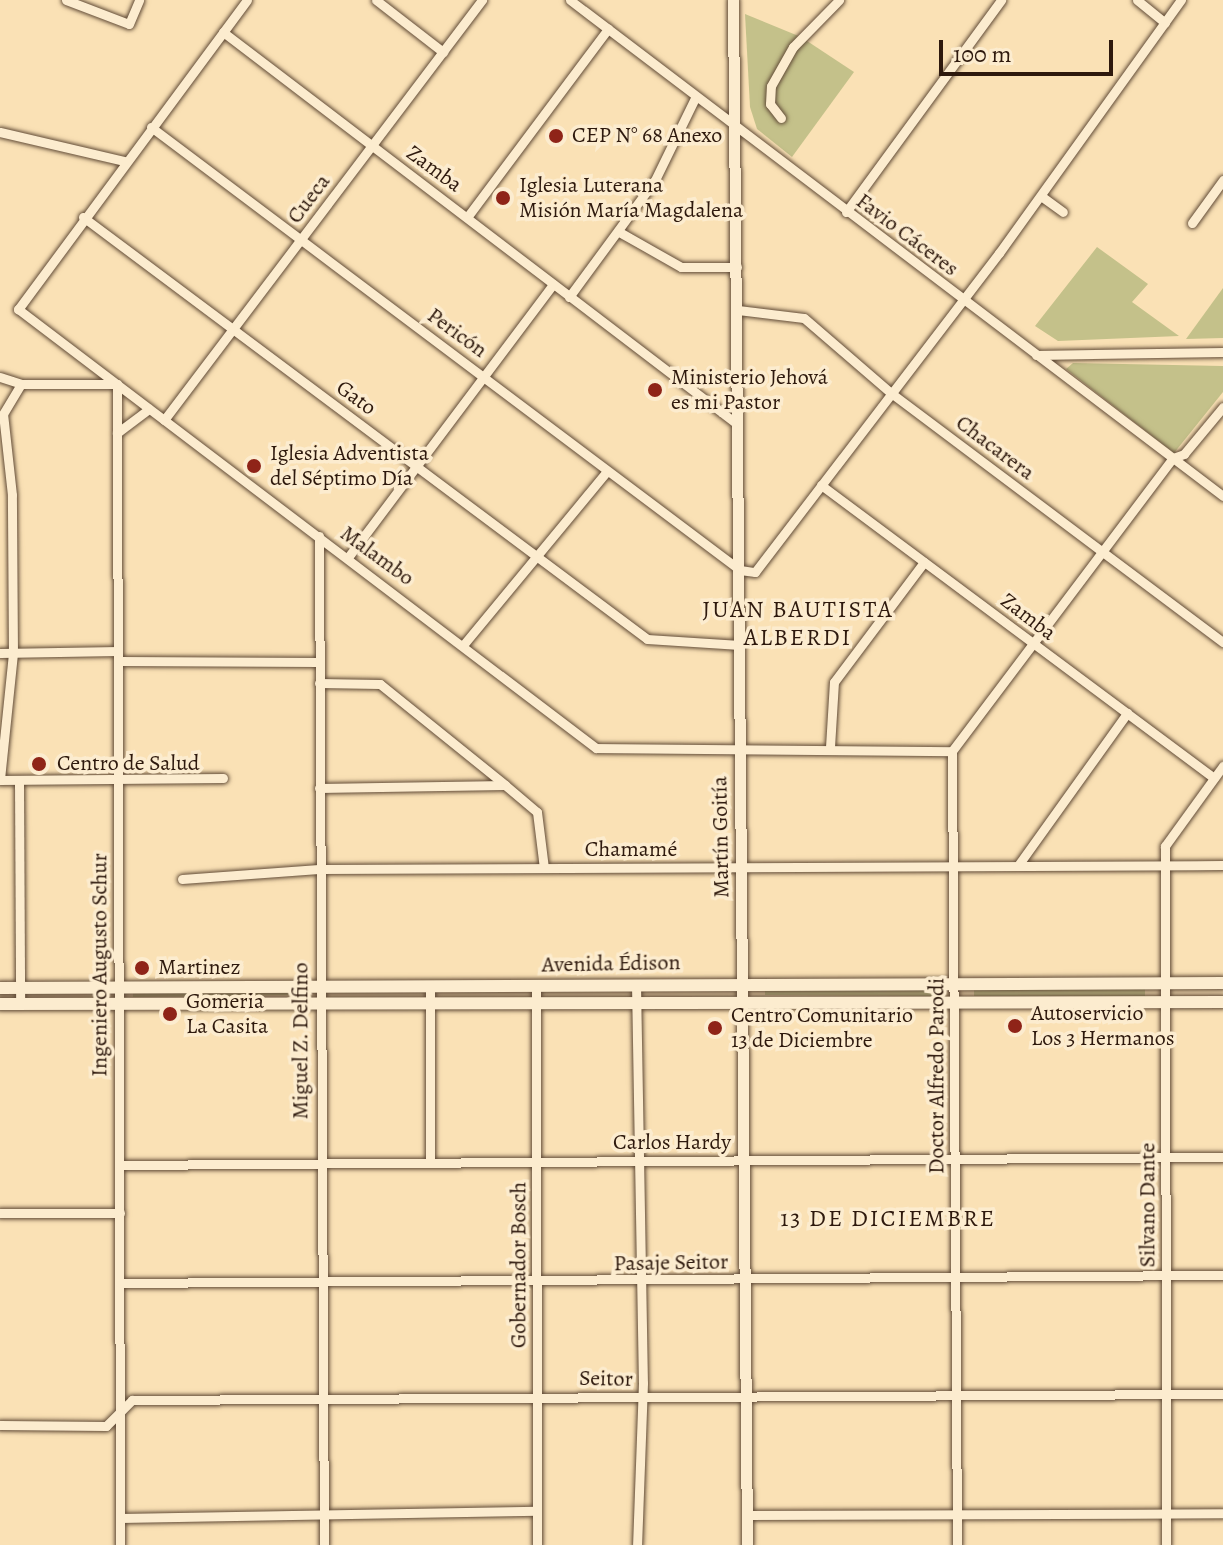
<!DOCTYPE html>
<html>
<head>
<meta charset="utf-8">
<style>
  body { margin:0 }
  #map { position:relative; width:1223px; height:1545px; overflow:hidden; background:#fae1b5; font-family:Alegreya,serif }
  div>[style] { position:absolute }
  .green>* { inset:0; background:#c4c18a }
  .roads { filter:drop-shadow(0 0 2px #614b37) drop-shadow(0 0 2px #614b37) }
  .minor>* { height:9px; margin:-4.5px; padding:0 4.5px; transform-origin:4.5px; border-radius:4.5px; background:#fceccf }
  .tertiary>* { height:11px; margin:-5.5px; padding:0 5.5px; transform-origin:5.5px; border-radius:5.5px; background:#fceccf }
  .secondary>* { height:12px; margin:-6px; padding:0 6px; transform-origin:6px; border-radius:6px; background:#fceccf }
  .dots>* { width:22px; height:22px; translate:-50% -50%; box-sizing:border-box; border:4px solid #fceccf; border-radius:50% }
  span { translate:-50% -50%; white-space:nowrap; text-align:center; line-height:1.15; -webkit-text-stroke:7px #fceccf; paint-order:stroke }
  .poi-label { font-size:22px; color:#2e190d }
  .left { translate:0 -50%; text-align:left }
  .street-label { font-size:22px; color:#2e190d }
  .neighbourhood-label { font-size:24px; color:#2e190d; letter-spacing:2px }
  .scale { position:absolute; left:939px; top:40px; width:174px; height:36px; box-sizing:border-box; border:4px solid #2e190d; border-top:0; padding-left:10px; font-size:24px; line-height:28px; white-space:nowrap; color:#2e190d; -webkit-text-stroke:6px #fceccf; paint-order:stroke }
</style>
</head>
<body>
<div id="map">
  <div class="green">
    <i style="clip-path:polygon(745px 14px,801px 37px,854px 72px,792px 157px,757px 129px,750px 107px)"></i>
    <i style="clip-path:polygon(1097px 247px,1148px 284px,1132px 302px,1179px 336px,1058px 341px,1035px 326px)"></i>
    <i style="clip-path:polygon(1223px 288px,1223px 338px,1186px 339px)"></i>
    <i style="clip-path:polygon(1073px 363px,1223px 366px,1223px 392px,1174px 453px,1066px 369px)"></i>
    <i style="clip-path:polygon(765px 988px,936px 989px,936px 996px,765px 995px)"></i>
    <i style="clip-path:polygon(1145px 988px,1145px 996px,974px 996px,974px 989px)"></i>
    <i style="clip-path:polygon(303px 991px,303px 995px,133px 997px,133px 993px)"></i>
  </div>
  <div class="roads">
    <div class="minor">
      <i style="left:66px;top:0;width:67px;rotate:20.9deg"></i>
      <i style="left:129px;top:24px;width:26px;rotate:-67deg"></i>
      <i style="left:247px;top:0;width:385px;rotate:126.5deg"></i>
      <i style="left:18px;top:309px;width:726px;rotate:37.22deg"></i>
      <i style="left:596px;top:748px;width:356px;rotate:0.5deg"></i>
      <i style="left:376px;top:0;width:85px;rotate:37.8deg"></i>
      <i style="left:570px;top:0;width:820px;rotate:37.22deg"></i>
      <i style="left:1137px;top:0;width:36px;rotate:39deg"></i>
      <i style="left:223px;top:32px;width:646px;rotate:37.33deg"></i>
      <i style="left:781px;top:118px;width:18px;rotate:-128deg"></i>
      <i style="left:770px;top:104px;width:18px;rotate:-87deg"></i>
      <i style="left:771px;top:86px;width:45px;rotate:-60.6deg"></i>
      <i style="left:793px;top:47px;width:66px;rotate:-45.6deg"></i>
      <i style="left:151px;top:127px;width:737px;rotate:36.95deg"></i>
      <i style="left:740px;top:570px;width:15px;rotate:8deg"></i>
      <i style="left:755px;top:572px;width:402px;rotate:-52.6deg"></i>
      <i style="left:999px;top:253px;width:312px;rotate:-54.3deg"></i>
      <i style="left:0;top:132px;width:128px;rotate:13.1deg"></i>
      <i style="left:1041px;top:196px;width:27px;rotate:36deg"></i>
      <i style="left:846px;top:212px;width:263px;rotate:-53.8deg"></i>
      <i style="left:468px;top:216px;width:234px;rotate:-53.2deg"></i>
      <i style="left:83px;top:217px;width:704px;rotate:36.8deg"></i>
      <i style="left:647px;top:639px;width:93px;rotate:3.7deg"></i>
      <i style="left:1192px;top:223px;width:53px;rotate:-54.2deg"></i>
      <i style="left:621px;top:233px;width:69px;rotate:29.5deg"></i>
      <i style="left:681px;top:267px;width:56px"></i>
      <i style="left:569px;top:297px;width:145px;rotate:-53.7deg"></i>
      <i style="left:655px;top:180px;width:93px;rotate:-64deg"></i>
      <i style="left:738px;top:310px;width:66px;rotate:6.9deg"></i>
      <i style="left:804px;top:318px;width:115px;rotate:40.8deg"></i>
      <i style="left:891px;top:393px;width:415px;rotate:36.9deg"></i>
      <i style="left:1036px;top:355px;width:187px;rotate:-0.9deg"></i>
      <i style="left:0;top:377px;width:22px;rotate:18deg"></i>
      <i style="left:21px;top:384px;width:96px"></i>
      <i style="left:117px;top:384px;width:1161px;rotate:89.85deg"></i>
      <i style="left:3px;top:414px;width:35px;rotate:-59deg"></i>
      <i style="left:164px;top:420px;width:527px;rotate:-52.87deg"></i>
      <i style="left:117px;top:433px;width:40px;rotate:-37deg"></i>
      <i style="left:821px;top:485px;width:490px;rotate:36.7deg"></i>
      <i style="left:319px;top:536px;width:1009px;rotate:89.72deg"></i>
      <i style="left:349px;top:556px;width:340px;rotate:-53.1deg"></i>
      <i style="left:464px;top:644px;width:224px;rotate:-50.4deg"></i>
      <i style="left:0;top:653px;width:118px;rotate:-1deg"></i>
      <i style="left:118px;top:661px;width:201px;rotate:0.3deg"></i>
      <i style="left:319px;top:683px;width:61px;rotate:0.9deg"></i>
      <i style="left:380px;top:684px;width:161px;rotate:38.9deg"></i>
      <i style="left:505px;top:785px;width:42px;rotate:40.2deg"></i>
      <i style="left:537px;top:812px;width:56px;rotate:82.9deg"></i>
      <i style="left:830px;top:747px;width:65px;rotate:-86.5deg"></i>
      <i style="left:834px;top:682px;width:150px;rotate:-53.1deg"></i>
      <i style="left:952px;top:751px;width:794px;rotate:89.64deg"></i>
      <i style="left:952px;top:751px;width:367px;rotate:-53deg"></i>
      <i style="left:1173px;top:458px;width:12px;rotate:-20deg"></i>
      <i style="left:1184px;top:454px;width:61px;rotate:-50.3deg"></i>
      <i style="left:0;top:779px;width:127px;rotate:-84.1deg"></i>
      <i style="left:13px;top:653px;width:158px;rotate:-90.4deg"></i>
      <i style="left:12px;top:495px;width:81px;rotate:-96.3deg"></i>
      <i style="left:0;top:780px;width:223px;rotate:-0.5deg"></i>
      <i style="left:19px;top:782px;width:222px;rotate:89.7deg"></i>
      <i style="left:319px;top:788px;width:186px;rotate:-0.9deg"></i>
      <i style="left:1019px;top:864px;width:186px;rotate:-54.4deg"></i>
      <i style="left:182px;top:879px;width:137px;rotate:-4.2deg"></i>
      <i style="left:319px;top:869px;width:904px;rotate:-0.25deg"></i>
      <i style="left:636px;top:984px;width:399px;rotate:89deg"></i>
      <i style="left:643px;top:1383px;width:162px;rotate:92.1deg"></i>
      <i style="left:536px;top:985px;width:560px;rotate:89.9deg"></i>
      <i style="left:430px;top:1161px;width:176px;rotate:-90deg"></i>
      <i style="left:120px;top:1165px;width:1103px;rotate:-0.42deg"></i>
      <i style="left:0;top:1213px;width:120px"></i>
      <i style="left:120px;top:1283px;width:1103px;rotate:-0.42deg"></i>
      <i style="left:0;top:1425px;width:106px;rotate:0.5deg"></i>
      <i style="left:106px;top:1426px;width:37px;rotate:-45deg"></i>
      <i style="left:132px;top:1400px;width:1091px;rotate:-0.32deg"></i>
      <i style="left:747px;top:1515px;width:476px;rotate:-0.2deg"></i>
      <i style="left:120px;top:1518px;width:417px;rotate:-1deg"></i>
      <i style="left:1166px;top:1545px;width:699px;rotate:-90.08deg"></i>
      <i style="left:1165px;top:846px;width:99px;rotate:-54.1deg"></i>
    </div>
    <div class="tertiary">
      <i style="left:733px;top:0;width:1545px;rotate:89.48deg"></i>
    </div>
    <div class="secondary">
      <i style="left:0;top:988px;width:1223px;rotate:-0.23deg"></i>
      <i style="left:0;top:1004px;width:1223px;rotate:-0.09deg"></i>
    </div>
  </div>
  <div class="dots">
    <i style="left:556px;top:136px;background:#8f2418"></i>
    <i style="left:503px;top:198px;background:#8f2418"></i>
    <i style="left:655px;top:390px;background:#8f2418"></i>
    <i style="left:254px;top:466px;background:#8f2418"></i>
    <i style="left:39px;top:764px;background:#8f2418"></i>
    <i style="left:142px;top:968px;background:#8f2418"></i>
    <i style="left:170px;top:1014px;background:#8f2418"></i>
    <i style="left:1015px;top:1026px;background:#8f2418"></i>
    <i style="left:715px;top:1028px;background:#8f2418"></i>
  </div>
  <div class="poi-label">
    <span class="left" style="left:572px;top:136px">CEP N° 68 Anexo</span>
    <span class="left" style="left:519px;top:198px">Iglesia Luterana<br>Misión María Magdalena</span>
    <span class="left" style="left:671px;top:390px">Ministerio Jehová<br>es mi Pastor</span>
    <span class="left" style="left:270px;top:466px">Iglesia Adventista<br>del Séptimo Día</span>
    <span class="left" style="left:57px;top:764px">Centro de Salud</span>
    <span class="left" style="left:158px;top:968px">Martinez</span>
    <span class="left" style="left:186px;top:1014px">Gomeria<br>La Casita</span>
    <span class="left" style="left:1031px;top:1026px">Autoservicio<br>Los 3 Hermanos</span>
    <span class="left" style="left:731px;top:1028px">Centro Comunitario<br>13 de Diciembre</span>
  </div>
  <div class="street-label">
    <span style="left:434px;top:169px;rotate:36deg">Zamba</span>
    <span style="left:309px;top:199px;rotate:-53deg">Cueca</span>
    <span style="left:907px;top:235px;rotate:37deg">Favio Cáceres</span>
    <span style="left:457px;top:333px;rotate:36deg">Pericón</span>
    <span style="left:356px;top:398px;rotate:36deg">Gato</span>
    <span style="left:995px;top:448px;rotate:37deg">Chacarera</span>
    <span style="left:377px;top:556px;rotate:36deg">Malambo</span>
    <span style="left:1028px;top:617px;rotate:37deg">Zamba</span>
    <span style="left:721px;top:837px;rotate:-91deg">Martín Goitía</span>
    <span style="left:631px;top:850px">Chamamé</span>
    <span style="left:611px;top:964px;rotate:-1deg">Avenida Édison</span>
    <span style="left:100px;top:965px;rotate:-90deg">Ingeniero Augusto Schur</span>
    <span style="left:301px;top:1041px;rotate:-90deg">Miguel Z. Delfino</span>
    <span style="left:937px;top:1076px;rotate:-90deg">Doctor Alfredo Parodi</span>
    <span style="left:672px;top:1143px">Carlos Hardy</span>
    <span style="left:1148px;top:1205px;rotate:-90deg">Silvano Dante</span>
    <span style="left:671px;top:1263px;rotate:-1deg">Pasaje Seitor</span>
    <span style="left:519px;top:1265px;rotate:-90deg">Gobernador Bosch</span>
    <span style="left:606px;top:1379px;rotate:1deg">Seitor</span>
  </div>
  <div class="neighbourhood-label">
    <span style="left:798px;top:624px">JUAN BAUTISTA<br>ALBERDI</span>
    <span style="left:888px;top:1219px">13 DE DICIEMBRE</span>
  </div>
  <div class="scale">100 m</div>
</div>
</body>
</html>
